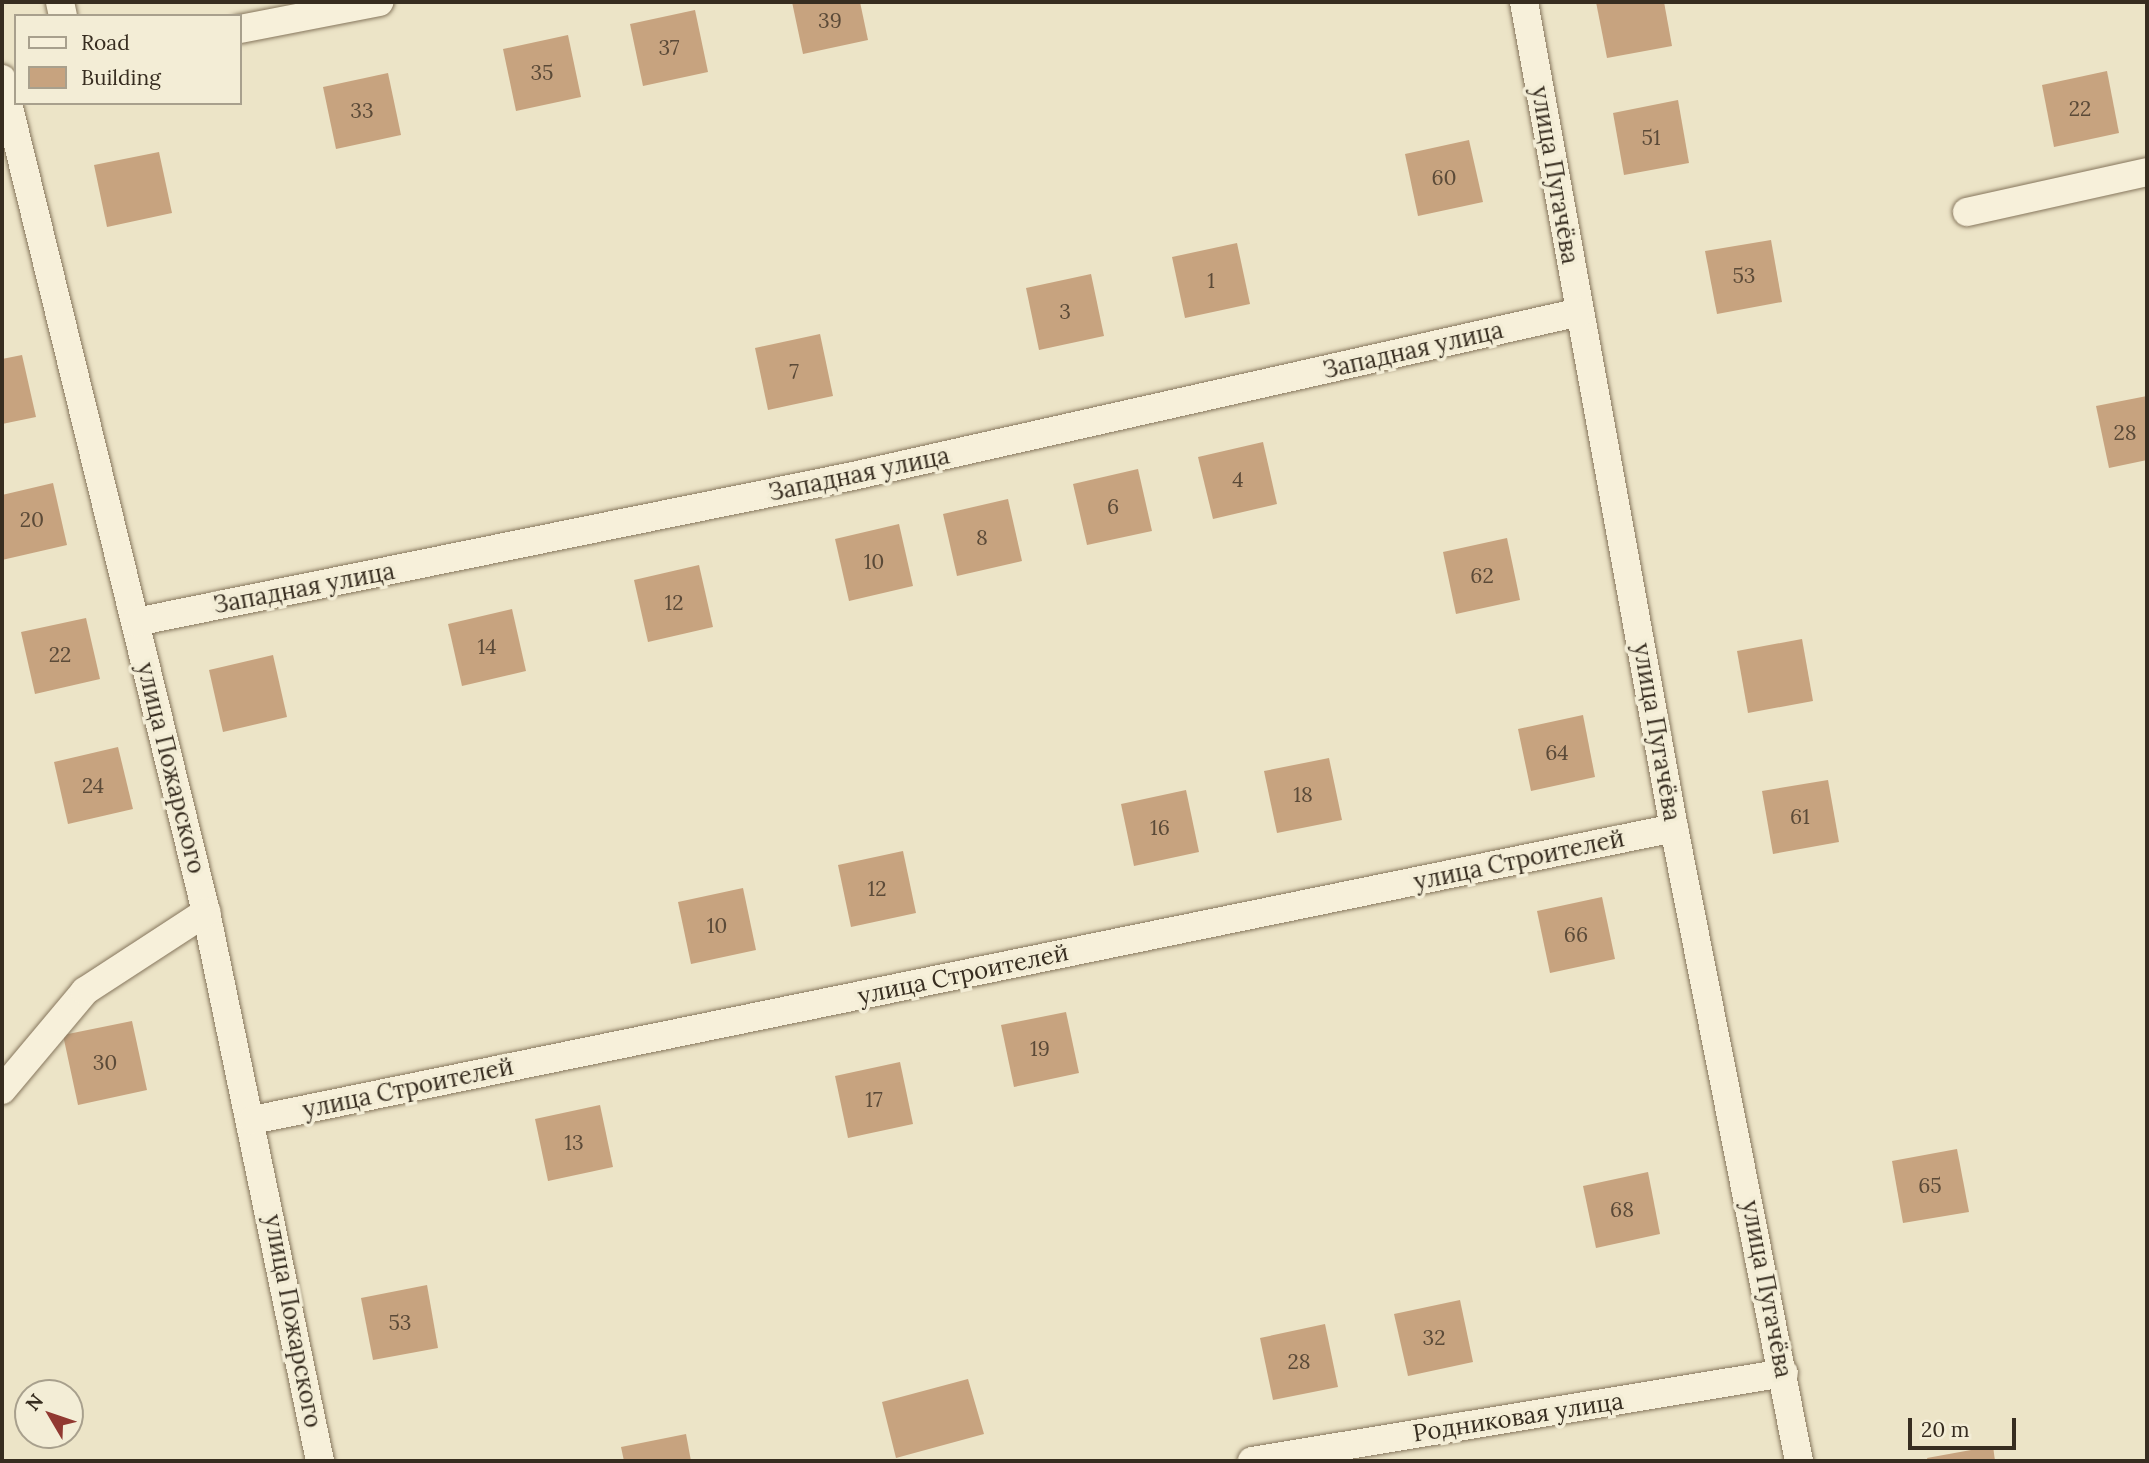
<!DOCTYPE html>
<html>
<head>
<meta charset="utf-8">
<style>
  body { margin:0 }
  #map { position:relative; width:2149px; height:1463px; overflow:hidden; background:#ece4c7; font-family:Lora,serif }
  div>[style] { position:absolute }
  .building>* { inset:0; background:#c7a37f }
  .roads { filter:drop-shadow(0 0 2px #86765d) drop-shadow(0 0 2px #86765d) }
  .street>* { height:28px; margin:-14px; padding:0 14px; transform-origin:14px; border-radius:14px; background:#f7f0da }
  span { translate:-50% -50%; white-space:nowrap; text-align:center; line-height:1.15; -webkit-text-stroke:7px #f3edd6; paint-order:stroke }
  .number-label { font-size:21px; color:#5b4a38 }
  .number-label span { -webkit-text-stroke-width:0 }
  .street-label { font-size:24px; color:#372d20 }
  .frame { position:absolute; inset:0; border:4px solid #372d20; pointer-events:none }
  .legend { position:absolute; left:14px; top:14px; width:228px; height:91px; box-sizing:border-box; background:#f3edd6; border:2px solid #a8a08d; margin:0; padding:9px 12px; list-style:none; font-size:21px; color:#372d20 }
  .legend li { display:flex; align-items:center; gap:14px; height:35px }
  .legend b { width:35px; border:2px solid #a8a08d }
  .north { position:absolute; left:14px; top:1379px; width:70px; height:70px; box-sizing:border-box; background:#f3edd6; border:2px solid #a8a08d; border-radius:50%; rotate:309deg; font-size:19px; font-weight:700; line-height:28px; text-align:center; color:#372d20 }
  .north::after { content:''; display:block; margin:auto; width:24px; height:32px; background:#913931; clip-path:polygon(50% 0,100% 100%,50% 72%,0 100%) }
  .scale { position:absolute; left:1908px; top:1418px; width:108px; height:32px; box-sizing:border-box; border:4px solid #372d20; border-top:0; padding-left:9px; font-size:21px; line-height:24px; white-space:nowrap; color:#372d20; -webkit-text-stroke:5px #f3edd6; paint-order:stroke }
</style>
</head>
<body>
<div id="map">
  <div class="building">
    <i style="clip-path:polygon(792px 2px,860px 2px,868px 40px,803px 54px)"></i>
    <i style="clip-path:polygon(1596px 2px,1664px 2px,1672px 46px,1607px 58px)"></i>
    <i style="clip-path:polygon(695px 10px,708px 72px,643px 86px,630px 24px)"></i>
    <i style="clip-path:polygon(568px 35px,581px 97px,516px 111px,503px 49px)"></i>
    <i style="clip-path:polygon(2107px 71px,2119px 133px,2054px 147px,2042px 85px)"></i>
    <i style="clip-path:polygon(388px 73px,401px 135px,336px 149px,323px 87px)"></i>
    <i style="clip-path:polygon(1678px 100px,1689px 163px,1624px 175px,1613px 113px)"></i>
    <i style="clip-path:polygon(1469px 140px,1483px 202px,1418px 216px,1405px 154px)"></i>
    <i style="clip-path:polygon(159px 152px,172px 213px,107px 227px,94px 165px)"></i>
    <i style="clip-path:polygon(1771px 240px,1782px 302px,1717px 314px,1705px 251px)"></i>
    <i style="clip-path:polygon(1237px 243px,1250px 304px,1185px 318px,1172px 257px)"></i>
    <i style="clip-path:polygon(1091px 274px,1104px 336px,1039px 350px,1026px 288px)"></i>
    <i style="clip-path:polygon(820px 334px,833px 396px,768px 410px,755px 348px)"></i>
    <i style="clip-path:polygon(22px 355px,36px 417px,2px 424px,2px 359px)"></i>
    <i style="clip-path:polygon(2147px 396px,2147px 460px,2109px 468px,2096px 406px)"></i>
    <i style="clip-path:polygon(1263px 442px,1277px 504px,1213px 519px,1198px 457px)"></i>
    <i style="clip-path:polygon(1138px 469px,1152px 531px,1087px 545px,1073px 484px)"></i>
    <i style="clip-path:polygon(53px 483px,67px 545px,2px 560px,2px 495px)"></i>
    <i style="clip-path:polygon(1008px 499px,1022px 561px,957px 576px,943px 514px)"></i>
    <i style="clip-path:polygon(899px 524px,913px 586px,849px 601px,835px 539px)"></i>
    <i style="clip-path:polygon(1507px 538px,1520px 600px,1456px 614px,1443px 552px)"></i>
    <i style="clip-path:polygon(699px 565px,713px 627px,648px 642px,634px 580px)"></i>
    <i style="clip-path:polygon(512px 609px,526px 671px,462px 686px,448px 624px)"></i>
    <i style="clip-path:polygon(86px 618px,100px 679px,35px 694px,21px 632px)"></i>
    <i style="clip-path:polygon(1802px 639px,1813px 701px,1748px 713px,1737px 651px)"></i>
    <i style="clip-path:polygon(273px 655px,287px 717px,223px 732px,209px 670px)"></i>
    <i style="clip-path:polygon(1583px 715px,1595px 777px,1531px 791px,1518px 729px)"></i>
    <i style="clip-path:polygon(118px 747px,133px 809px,68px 824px,54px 762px)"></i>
    <i style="clip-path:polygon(1329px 758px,1342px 820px,1277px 833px,1264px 771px)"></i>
    <i style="clip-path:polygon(1828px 780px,1839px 842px,1773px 854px,1762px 791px)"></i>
    <i style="clip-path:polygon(1186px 790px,1199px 852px,1134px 866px,1121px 804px)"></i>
    <i style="clip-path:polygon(903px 851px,916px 913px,851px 927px,838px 865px)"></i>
    <i style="clip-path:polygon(743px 888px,756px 950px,691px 964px,678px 902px)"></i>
    <i style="clip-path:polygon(1602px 897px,1615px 959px,1550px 973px,1537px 911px)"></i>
    <i style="clip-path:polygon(1066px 1012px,1079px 1073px,1014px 1087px,1001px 1025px)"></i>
    <i style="clip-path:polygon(132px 1021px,147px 1090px,78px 1105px,63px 1035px)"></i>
    <i style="clip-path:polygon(900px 1062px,913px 1124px,848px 1138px,835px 1076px)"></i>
    <i style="clip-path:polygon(600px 1105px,613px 1167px,548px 1181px,535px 1119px)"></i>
    <i style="clip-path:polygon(1957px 1149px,1969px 1212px,1903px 1223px,1892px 1161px)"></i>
    <i style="clip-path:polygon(1648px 1172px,1660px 1234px,1596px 1248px,1583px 1186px)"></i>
    <i style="clip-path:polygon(427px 1285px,438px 1348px,373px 1360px,361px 1298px)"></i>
    <i style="clip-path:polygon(1460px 1300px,1473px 1362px,1408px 1376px,1394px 1314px)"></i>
    <i style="clip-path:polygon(1325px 1324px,1338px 1387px,1273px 1400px,1260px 1338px)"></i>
    <i style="clip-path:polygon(968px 1379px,984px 1434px,896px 1458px,882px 1402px)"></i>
    <i style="clip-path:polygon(686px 1434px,691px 1461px,624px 1461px,621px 1447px)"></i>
    <i style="clip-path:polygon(1993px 1446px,1995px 1461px,1928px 1461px,1927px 1458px)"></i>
  </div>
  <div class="roads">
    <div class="street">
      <i style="left:60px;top:2px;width:14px;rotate:78deg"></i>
      <i style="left:1524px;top:2px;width:840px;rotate:79.71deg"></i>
      <i style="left:1674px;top:828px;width:645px;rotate:78.83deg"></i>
      <i style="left:240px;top:29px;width:142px;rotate:-11deg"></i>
      <i style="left:2px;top:79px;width:858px;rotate:76.24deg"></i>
      <i style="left:206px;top:912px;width:561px;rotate:78.27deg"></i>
      <i style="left:1967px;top:212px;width:184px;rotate:-12.5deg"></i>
      <i style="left:136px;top:622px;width:732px;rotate:-11.51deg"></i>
      <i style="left:853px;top:476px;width:745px;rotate:-12.71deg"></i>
      <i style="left:2px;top:1090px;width:129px;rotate:-50deg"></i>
      <i style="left:85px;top:991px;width:145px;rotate:-33.1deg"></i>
      <i style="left:253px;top:1120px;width:1451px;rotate:-11.61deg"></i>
      <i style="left:1252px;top:1461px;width:539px;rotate:-9.39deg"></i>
    </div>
  </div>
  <div class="number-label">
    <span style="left:830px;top:21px">39</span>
    <span style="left:669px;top:48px">37</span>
    <span style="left:542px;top:73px">35</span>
    <span style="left:2080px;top:109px">22</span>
    <span style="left:362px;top:111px">33</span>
    <span style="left:1651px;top:138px">51</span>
    <span style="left:1444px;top:178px">60</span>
    <span style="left:1744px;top:276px">53</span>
    <span style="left:1211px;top:281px">1</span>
    <span style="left:1065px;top:312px">3</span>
    <span style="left:794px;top:372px">7</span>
    <span style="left:2125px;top:433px">28</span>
    <span style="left:1238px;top:480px">4</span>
    <span style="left:1113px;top:507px">6</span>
    <span style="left:32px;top:520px">20</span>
    <span style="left:982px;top:538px">8</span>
    <span style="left:874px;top:562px">10</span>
    <span style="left:1482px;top:576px">62</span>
    <span style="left:674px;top:603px">12</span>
    <span style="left:487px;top:647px">14</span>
    <span style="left:60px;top:655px">22</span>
    <span style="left:1557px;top:753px">64</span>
    <span style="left:93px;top:786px">24</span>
    <span style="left:1303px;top:795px">18</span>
    <span style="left:1800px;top:817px">61</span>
    <span style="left:1160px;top:828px">16</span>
    <span style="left:877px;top:889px">12</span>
    <span style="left:717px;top:926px">10</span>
    <span style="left:1576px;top:935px">66</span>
    <span style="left:1040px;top:1049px">19</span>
    <span style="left:105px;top:1063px">30</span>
    <span style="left:874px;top:1100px">17</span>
    <span style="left:574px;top:1143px">13</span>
    <span style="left:1930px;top:1186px">65</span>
    <span style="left:1622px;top:1210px">68</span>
    <span style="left:400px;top:1323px">53</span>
    <span style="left:1434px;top:1338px">32</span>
    <span style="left:1299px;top:1362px">28</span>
  </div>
  <div class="street-label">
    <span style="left:1555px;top:175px;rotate:80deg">улица Пугачёва</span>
    <span style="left:1413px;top:350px;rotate:-13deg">Западная улица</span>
    <span style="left:859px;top:474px;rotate:-12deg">Западная улица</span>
    <span style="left:304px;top:588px;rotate:-11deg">Западная улица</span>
    <span style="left:1657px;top:732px;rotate:80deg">улица Пугачёва</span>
    <span style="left:171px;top:768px;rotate:76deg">улица Пожарского</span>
    <span style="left:1519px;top:860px;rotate:-12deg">улица Строителей</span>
    <span style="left:963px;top:974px;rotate:-12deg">улица Строителей</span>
    <span style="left:408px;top:1088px;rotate:-12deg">улица Строителей</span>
    <span style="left:1767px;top:1289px;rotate:79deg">улица Пугачёва</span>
    <span style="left:293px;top:1321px;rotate:79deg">улица Пожарского</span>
    <span style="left:1518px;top:1417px;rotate:-9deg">Родниковая улица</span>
  </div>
  <div class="frame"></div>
  <ul class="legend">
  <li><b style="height:9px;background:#f7f0da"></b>Road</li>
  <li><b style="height:19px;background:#c7a37f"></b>Building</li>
  </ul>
  <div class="north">N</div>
  <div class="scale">20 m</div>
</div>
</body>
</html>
